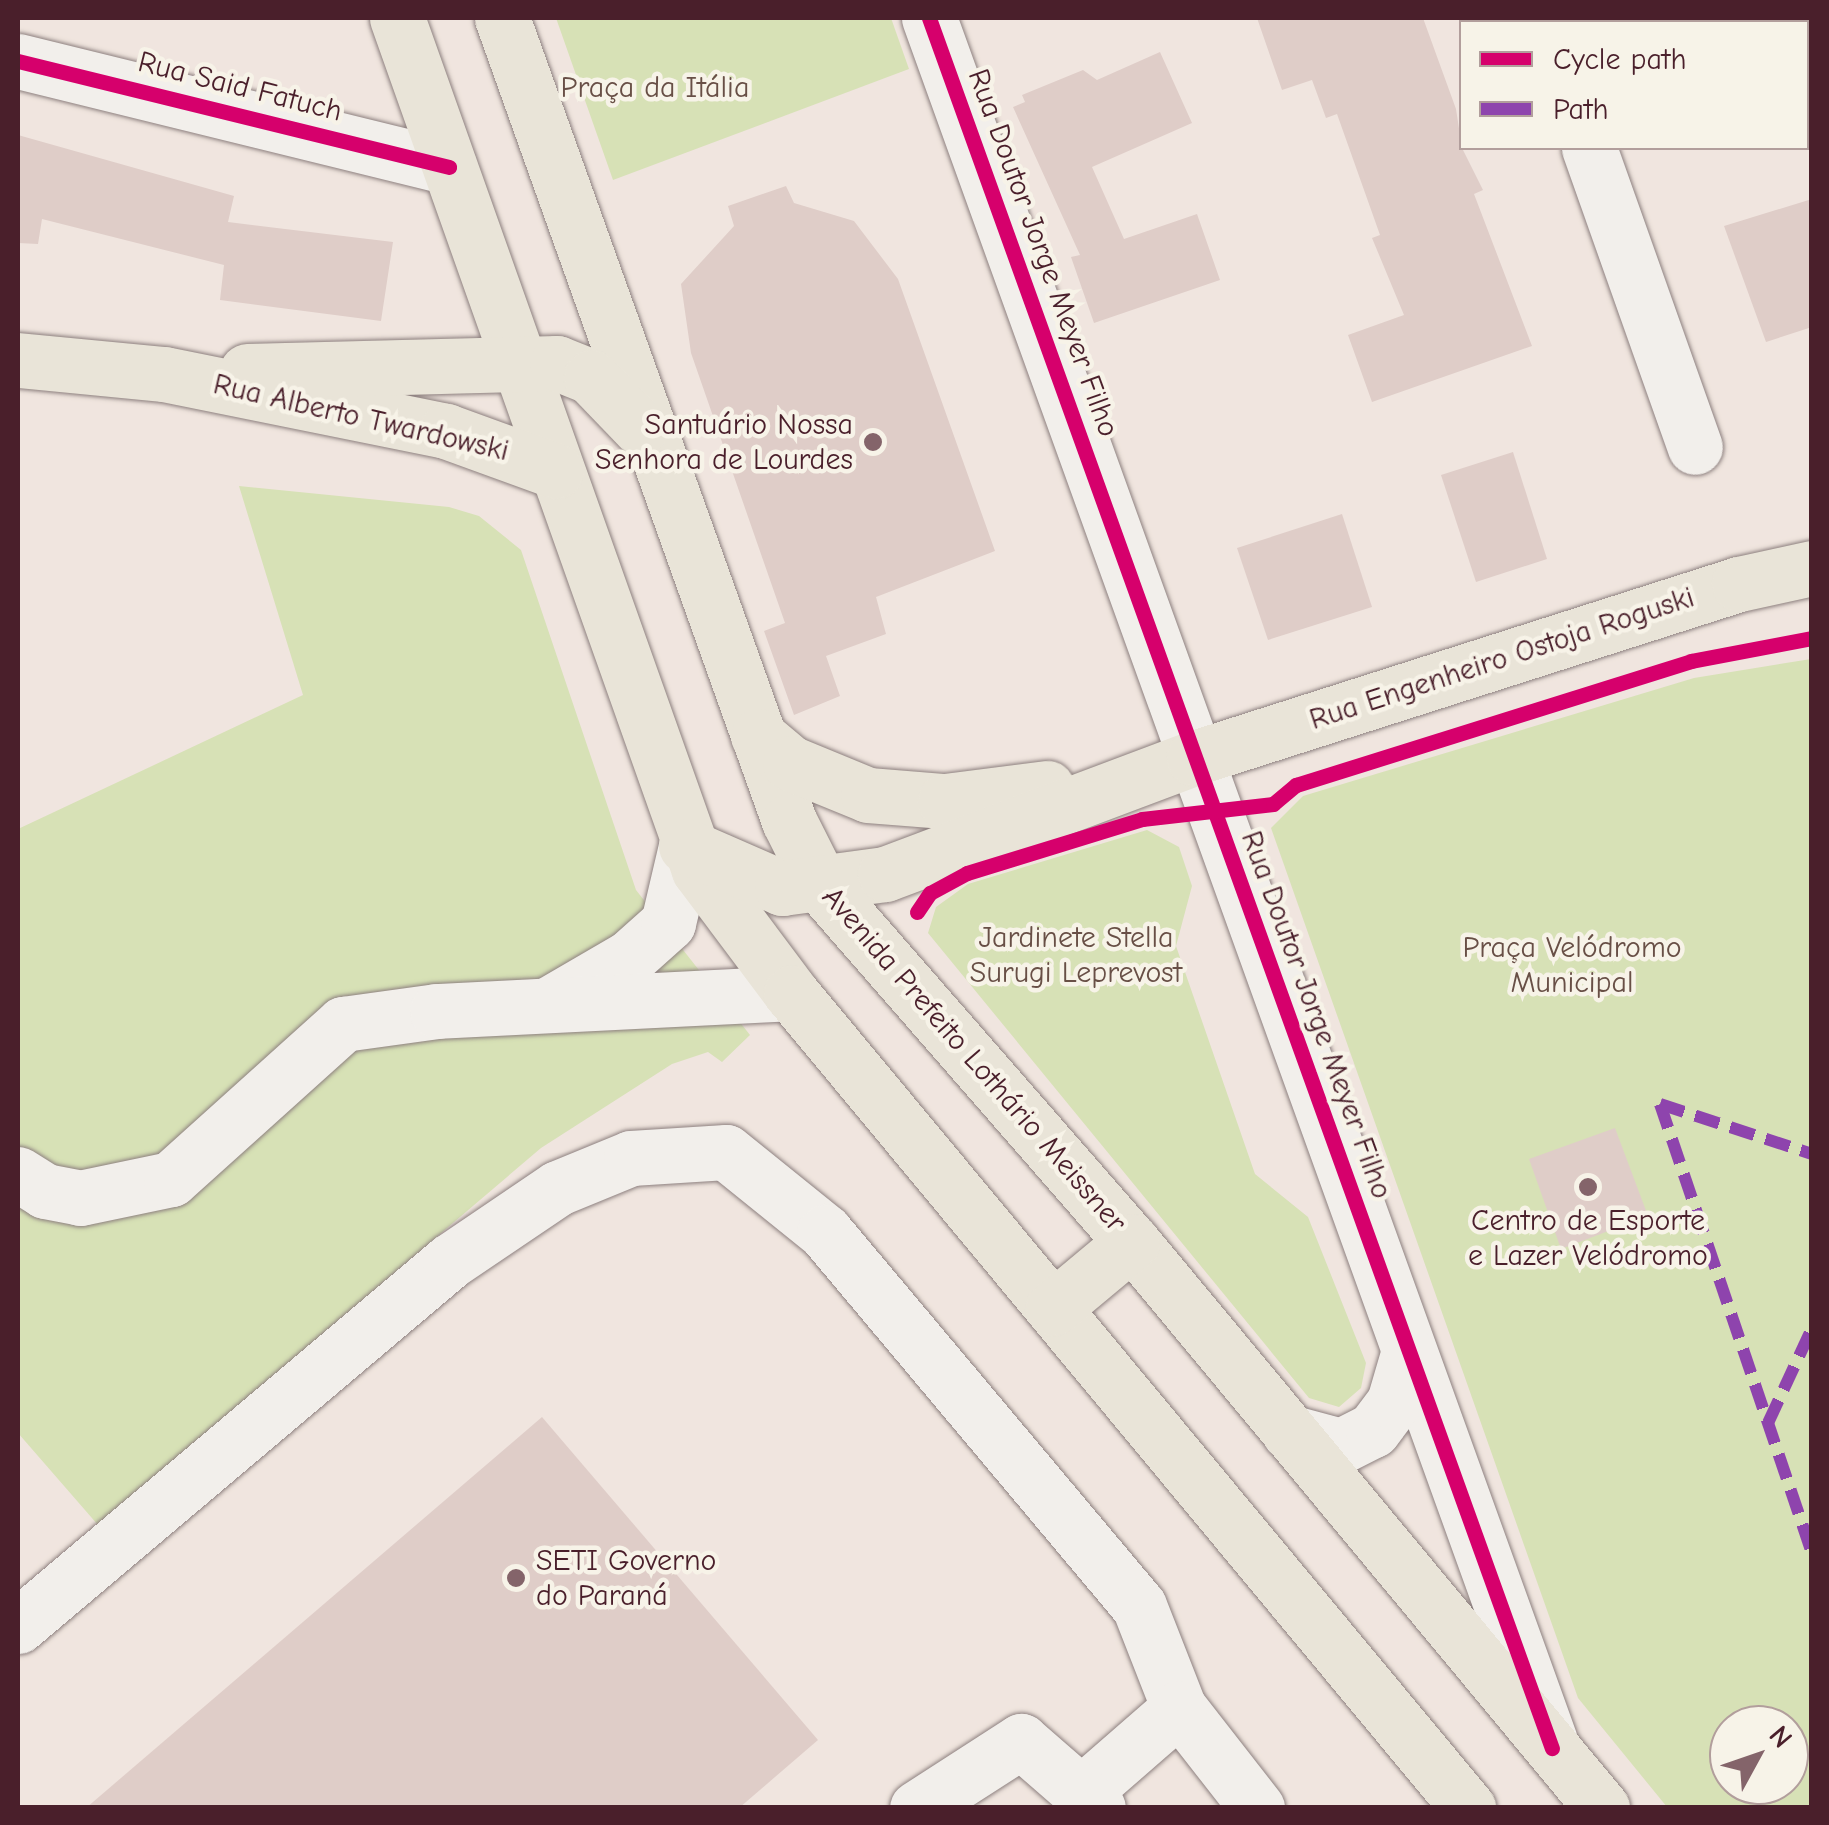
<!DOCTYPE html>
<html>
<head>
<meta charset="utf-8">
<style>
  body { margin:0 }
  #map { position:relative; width:1829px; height:1825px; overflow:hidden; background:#f0e5df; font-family:"Comic Neue",sans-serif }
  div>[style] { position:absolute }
  .green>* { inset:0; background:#d7e1b6 }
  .building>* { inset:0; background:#dfcdc8 }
  .roads { filter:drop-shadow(0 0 2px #8d807f) drop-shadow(0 0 2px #8d807f) }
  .minor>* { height:55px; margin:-27.5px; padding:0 27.5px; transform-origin:27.5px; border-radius:27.5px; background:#f2efeb }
  .major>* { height:55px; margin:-27.5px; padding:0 27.5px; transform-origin:27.5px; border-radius:27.5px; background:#e9e4d8 }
  .quiet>* { height:12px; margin-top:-6px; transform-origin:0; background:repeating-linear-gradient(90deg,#8e44ad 0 25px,transparent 0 37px) }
  .cycleway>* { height:15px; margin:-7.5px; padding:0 7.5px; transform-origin:7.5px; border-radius:7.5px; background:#d6006c }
  .dots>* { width:28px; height:28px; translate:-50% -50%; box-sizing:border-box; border:5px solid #f7f3e8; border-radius:50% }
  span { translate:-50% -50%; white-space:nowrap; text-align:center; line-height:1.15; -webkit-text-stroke:9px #f7f3e8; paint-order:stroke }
  .street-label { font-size:30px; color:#4a1f2b }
  .park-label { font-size:30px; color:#684f46 }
  .poi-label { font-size:30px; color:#4a1f2b }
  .right { translate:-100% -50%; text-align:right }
  .left { translate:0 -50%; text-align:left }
  .frame { position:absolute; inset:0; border:20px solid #4a1f2b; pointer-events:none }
  .legend { position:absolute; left:1459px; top:20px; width:350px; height:130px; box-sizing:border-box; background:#f7f3e8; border:2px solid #b29e9c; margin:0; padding:12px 18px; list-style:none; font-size:30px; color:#4a1f2b }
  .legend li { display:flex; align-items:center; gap:20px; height:50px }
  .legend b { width:50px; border:2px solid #b29e9c }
  .north { position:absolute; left:1709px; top:1705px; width:100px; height:100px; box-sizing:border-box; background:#f7f3e8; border:2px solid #b29e9c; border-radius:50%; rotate:50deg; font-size:28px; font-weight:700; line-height:40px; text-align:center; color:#4a1f2b }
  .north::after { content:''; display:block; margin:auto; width:35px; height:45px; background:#84646a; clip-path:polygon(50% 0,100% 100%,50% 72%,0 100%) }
</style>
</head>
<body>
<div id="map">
  <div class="green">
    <i style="clip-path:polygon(556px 18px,891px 18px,909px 69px,613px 180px)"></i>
    <i style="clip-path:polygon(239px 486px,449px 507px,479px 516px,521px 550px,636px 890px,750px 1035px,722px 1062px,708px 1052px,672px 1064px,541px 1148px,98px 1525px,18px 1433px,18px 829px,303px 695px)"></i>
    <i style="clip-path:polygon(evenodd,1811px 659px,1811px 1807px,1667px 1807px,1578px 1698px,1271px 828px,1303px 796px,1694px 678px,1811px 659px,1729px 1725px,1789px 1725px,1789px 1785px,1729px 1785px,1729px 1725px)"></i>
    <i style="clip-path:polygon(1147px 830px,1179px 847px,1192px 886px,1176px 946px,1255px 1174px,1308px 1217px,1366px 1363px,1361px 1388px,1339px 1407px,1309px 1398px,928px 933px,936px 907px,968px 884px)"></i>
  </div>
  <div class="building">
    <i style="clip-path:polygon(1257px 18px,1423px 18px,1456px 109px,1462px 148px,1483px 190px,1474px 194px,1532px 346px,1372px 402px,1348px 335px,1404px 315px,1372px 238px,1380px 235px,1337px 114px,1326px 118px,1312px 80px,1282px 90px)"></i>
    <i style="clip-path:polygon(1160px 52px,1192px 123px,1092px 167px,1124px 239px,1197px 214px,1220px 280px,1094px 323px,1071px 257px,1080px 255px,1013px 107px,1025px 102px,1022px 95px,1083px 70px,1097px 80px)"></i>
    <i style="clip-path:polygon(18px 135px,234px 196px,228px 222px,393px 242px,381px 321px,220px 300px,224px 265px,42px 219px,38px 244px,18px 243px)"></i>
    <i style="clip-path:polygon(786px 186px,794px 203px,854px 221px,898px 279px,995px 551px,876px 597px,886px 634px,826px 656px,840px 696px,794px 715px,764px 631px,785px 623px,691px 353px,681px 284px,734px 226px,728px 206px)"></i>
    <i style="clip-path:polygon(1812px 199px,1812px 327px,1766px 342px,1724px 226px)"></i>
    <i style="clip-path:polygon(1513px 452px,1547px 559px,1476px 582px,1441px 475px)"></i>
    <i style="clip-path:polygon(1342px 514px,1372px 607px,1268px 640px,1237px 548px)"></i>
    <i style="clip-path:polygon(1615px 1128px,1648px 1216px,1561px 1249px,1529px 1159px)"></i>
    <i style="clip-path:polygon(542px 1417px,818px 1740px,739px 1808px,86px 1808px)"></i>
  </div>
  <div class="roads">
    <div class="minor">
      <i style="left:929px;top:18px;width:1831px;rotate:70.18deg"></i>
      <i style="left:1543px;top:18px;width:4px;rotate:63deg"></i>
      <i style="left:18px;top:61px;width:444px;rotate:13.8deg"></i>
      <i style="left:1589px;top:148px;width:317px;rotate:70.5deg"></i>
      <i style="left:551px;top:1003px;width:91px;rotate:-30.2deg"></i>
      <i style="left:630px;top:957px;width:51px;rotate:-41.8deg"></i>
      <i style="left:668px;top:923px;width:79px;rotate:-76.8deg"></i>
      <i style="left:18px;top:1174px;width:32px;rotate:32deg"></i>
      <i style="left:45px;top:1191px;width:36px;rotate:11deg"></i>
      <i style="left:80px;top:1198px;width:93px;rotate:-11.8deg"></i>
      <i style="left:171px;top:1179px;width:232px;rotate:-42deg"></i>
      <i style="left:343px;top:1024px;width:95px;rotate:-7.9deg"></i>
      <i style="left:437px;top:1011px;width:354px;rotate:-2.9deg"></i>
      <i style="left:1289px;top:1432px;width:54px;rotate:15.1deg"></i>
      <i style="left:1341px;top:1446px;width:36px;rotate:-27deg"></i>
      <i style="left:1373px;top:1430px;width:35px;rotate:-53deg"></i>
      <i style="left:1394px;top:1402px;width:50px;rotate:-73.7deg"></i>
      <i style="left:18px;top:1626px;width:566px;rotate:-40.19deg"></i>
      <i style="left:450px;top:1261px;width:130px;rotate:-34.1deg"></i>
      <i style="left:558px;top:1188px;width:79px;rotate:-22.3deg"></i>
      <i style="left:631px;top:1158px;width:95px;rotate:-3.6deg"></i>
      <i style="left:726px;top:1152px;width:127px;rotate:38.9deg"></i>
      <i style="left:825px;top:1232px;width:488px;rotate:50deg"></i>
      <i style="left:1139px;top:1606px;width:110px;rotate:68.6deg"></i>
      <i style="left:1179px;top:1708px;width:127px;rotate:52deg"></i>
      <i style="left:1084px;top:1791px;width:126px;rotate:-41.1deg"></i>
      <i style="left:917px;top:1808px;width:124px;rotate:-32.8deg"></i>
      <i style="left:1021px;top:1741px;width:102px;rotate:41deg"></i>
    </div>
    <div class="major">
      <i style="left:397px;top:18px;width:904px;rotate:70.48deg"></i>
      <i style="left:699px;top:870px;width:154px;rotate:53.2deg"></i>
      <i style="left:791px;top:993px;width:1060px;rotate:50.28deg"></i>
      <i style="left:502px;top:18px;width:853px;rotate:70.33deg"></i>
      <i style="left:789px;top:821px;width:74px;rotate:63.4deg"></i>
      <i style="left:822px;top:887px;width:471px;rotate:48.9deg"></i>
      <i style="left:1132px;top:1242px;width:736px;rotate:50.29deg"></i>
      <i style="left:18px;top:360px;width:147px;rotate:5.5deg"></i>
      <i style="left:164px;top:374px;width:288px;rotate:11.4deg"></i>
      <i style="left:446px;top:431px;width:117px;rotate:20deg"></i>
      <i style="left:247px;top:371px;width:310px;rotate:-1.5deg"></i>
      <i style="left:557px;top:363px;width:37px;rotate:22deg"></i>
      <i style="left:591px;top:377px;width:71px;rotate:46.1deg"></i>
      <i style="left:758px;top:736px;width:42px;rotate:40.2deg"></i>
      <i style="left:790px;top:763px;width:84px;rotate:22.3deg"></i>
      <i style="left:868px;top:795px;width:77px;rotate:4.5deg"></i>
      <i style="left:945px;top:801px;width:103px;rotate:-7.3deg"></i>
      <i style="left:686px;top:846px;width:105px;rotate:23.6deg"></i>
      <i style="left:782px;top:888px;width:104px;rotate:-7.7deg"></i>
      <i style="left:885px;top:874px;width:330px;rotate:-20.6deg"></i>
      <i style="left:1194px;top:758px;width:572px;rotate:-17.71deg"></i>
      <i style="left:1739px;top:584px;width:75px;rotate:-12.4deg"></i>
      <i style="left:1053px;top:1308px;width:103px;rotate:-39.9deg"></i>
    </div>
  </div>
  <div class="quiet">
    <i style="left:1660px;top:1104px;width:474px;rotate:71.3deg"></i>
    <i style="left:1660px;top:1104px;width:160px;rotate:18.2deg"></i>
    <i style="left:1768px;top:1423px;width:105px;rotate:-65.1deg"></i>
  </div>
  <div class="cycleway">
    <i style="left:929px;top:18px;width:1839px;rotate:70.2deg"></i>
    <i style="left:18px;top:61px;width:444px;rotate:13.8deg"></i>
    <i style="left:917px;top:912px;width:23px;rotate:-56deg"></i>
    <i style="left:930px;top:893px;width:42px;rotate:-28.4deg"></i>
    <i style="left:967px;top:873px;width:183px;rotate:-17.1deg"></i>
    <i style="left:1142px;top:819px;width:132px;rotate:-6.5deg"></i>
    <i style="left:1273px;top:804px;width:30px;rotate:-40deg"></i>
    <i style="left:1296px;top:785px;width:414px;rotate:-17.4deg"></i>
    <i style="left:1691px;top:661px;width:123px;rotate:-10.8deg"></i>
  </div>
  <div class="dots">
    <i style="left:873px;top:442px;background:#84646a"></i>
    <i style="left:1588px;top:1187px;background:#84646a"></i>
    <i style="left:516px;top:1578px;background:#84646a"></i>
  </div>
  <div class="street-label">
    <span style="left:240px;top:87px;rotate:14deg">Rua Said Fatuch</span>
    <span style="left:1043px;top:253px;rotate:70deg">Rua Doutor Jorge Meyer Filho</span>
    <span style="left:361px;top:418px;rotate:13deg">Rua Alberto Twardowski</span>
    <span style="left:1502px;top:659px;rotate:-18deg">Rua Engenheiro Ostoja Roguski</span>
    <span style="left:1316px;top:1015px;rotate:70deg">Rua Doutor Jorge Meyer Filho</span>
    <span style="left:974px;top:1060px;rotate:49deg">Avenida Prefeito Lothário Meissner</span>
  </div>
  <div class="park-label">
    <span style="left:655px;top:88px">Praça da Itália</span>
    <span style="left:1076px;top:955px">Jardinete Stella<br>Surugi Leprevost</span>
    <span style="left:1572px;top:965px">Praça Velódromo<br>Municipal</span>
  </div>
  <div class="poi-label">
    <span class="right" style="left:853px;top:442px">Santuário Nossa<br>Senhora de Lourdes</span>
    <span style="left:1588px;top:1238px">Centro de Esporte<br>e Lazer Velódromo</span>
    <span class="left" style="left:536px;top:1578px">SETI Governo<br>do Paraná</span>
  </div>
  <div class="frame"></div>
  <ul class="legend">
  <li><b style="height:12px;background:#d6006c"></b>Cycle path</li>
  <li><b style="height:12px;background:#8e44ad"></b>Path</li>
  </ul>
  <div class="north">N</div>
</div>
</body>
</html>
